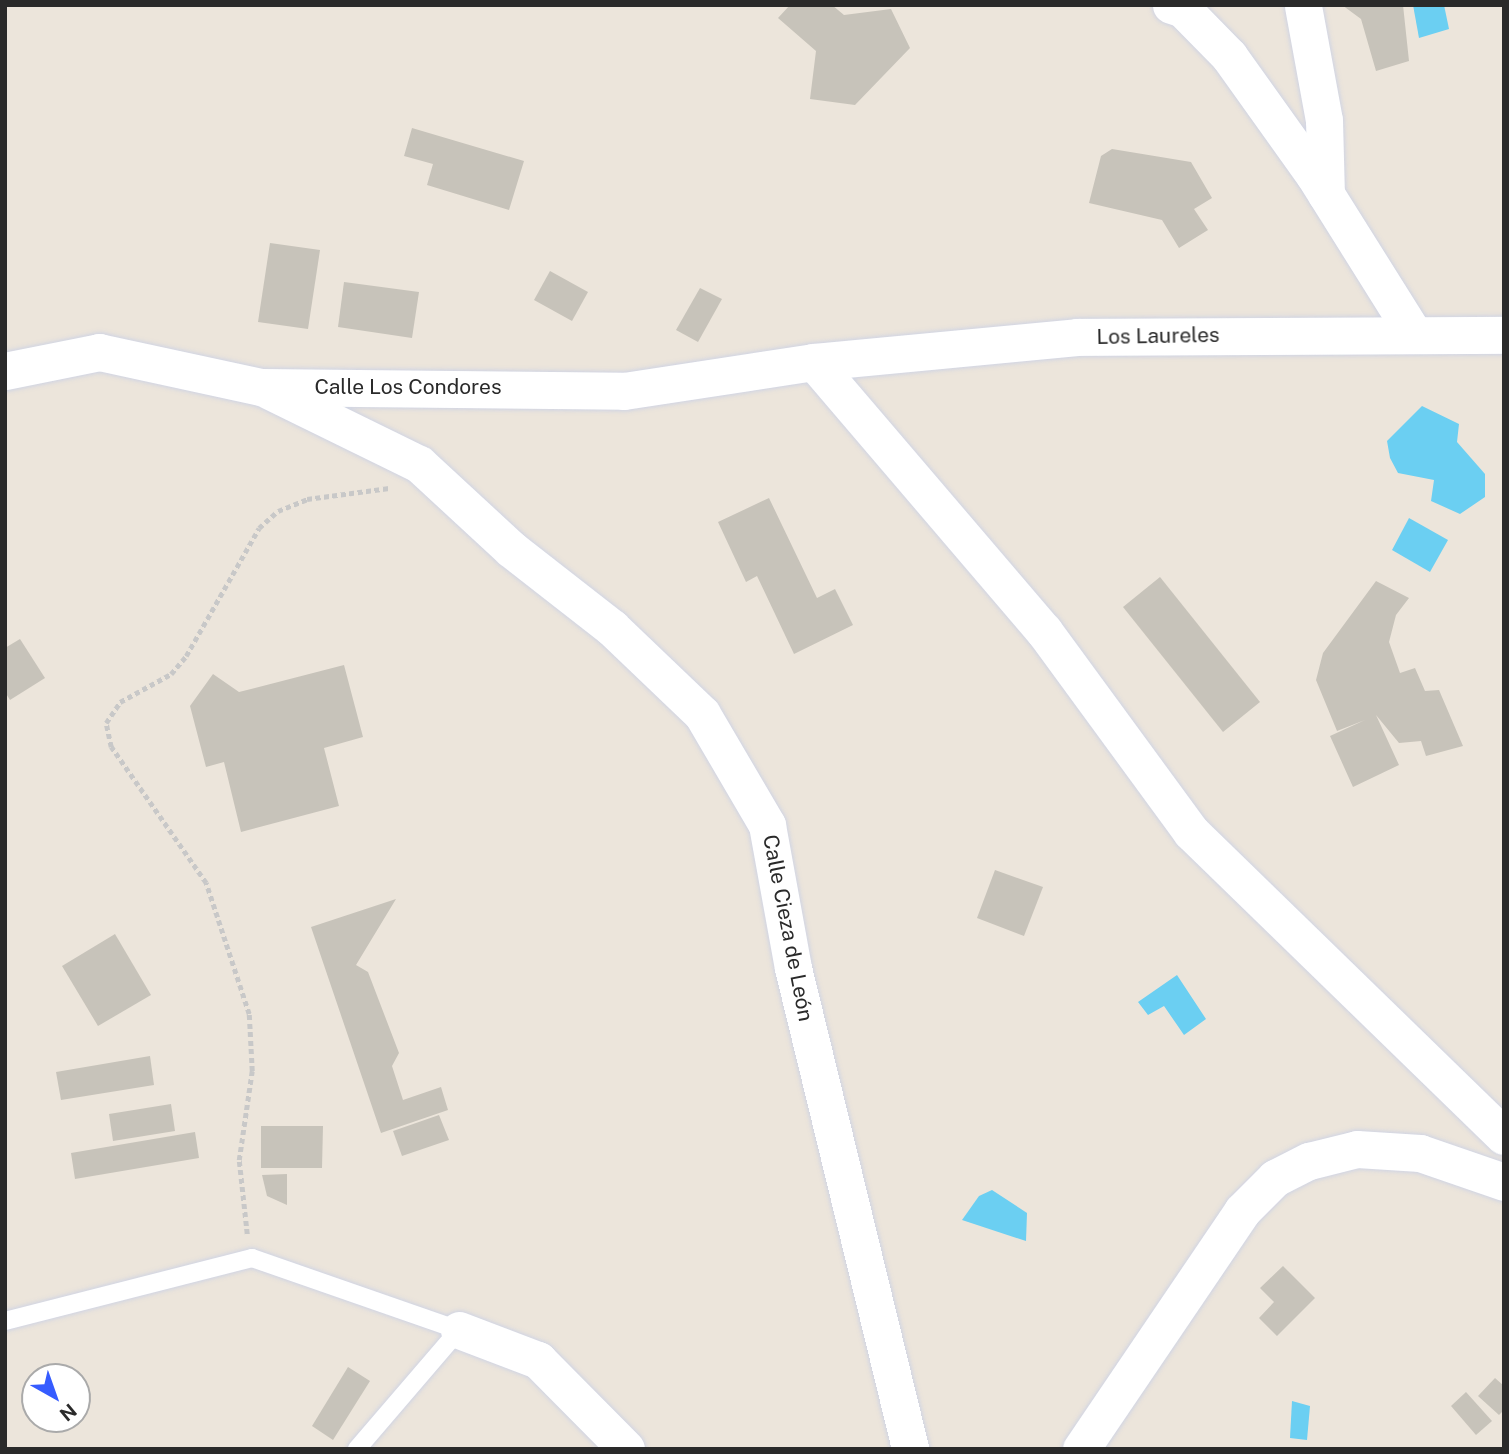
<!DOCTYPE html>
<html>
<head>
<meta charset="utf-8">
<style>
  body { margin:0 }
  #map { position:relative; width:1509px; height:1454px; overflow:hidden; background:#ece5db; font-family:"Public Sans",sans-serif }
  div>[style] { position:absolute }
  .water>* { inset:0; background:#6bcff2 }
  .building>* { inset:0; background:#c7c3ba }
  .path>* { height:4.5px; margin-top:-2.25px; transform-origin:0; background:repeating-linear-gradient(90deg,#c8c8c8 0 5px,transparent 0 8.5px) }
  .roads { filter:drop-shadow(0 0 2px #d0d4e3) drop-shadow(0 0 2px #d0d4e3) }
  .service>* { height:18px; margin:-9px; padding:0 9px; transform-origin:9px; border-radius:9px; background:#fff }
  .minor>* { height:37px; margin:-18.5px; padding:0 18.5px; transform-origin:18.5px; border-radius:18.5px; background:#fff }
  span { translate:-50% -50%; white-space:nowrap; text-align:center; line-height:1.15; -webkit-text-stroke:7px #fff; paint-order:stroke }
  .street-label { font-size:21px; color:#2a2a2a }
  .frame { position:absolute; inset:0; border:7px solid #2a2a2a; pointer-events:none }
  .north { position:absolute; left:21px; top:1363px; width:70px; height:70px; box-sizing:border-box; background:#fff; border:2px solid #aaa; border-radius:50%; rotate:140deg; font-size:19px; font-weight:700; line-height:28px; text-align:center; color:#2a2a2a }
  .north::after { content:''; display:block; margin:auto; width:24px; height:32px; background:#365cff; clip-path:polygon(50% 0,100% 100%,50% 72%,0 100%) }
</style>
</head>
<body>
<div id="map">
  <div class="water">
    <i style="clip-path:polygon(1413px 5px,1444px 5px,1449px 29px,1419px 38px)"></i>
    <i style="clip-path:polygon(1422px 406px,1459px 424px,1457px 442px,1485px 474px,1485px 497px,1460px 514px,1431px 501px,1434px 480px,1398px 473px,1390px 458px,1387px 441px)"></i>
    <i style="clip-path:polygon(1409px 518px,1448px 540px,1430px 572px,1392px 550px)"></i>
    <i style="clip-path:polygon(1177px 975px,1206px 1019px,1184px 1035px,1164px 1006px,1148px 1015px,1138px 1002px)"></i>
    <i style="clip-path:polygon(992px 1190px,1027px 1213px,1026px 1241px,962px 1220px,979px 1196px)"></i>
    <i style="clip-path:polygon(1292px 1401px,1310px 1406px,1307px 1440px,1290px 1438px)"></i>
  </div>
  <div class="building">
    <i style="clip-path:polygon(790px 5px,832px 5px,844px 15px,891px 9px,910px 48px,855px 105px,810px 99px,816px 51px,778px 18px)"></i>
    <i style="clip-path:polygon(1342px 5px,1403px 5px,1409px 61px,1376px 71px,1361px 19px)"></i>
    <i style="clip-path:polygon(412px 128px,524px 161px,509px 210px,427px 185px,433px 164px,404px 156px)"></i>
    <i style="clip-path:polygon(1112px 149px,1191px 162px,1212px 198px,1194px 209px,1208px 230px,1179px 248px,1162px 220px,1089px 203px,1101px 156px)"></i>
    <i style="clip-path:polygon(270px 243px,320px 250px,308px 329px,258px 322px)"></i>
    <i style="clip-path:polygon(550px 271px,588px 292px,572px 321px,534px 300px)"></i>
    <i style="clip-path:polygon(344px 282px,419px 292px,412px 338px,338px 327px)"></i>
    <i style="clip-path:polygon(700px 288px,722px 299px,698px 342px,676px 330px)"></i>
    <i style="clip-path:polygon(769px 498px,817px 598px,835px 589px,853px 625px,794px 654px,757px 576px,746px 582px,718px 522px)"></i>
    <i style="clip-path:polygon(1160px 577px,1260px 702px,1223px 732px,1123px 607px)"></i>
    <i style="clip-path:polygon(1376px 581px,1409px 598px,1396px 615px,1389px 642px,1400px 673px,1415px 668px,1425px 691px,1439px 690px,1463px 746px,1426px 756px,1421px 741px,1399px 743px,1376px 715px,1399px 765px,1353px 787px,1330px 736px,1365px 720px,1337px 731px,1316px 680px,1323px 653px)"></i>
    <i style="clip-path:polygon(20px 639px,45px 678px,10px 700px,5px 692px,5px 648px)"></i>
    <i style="clip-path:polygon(344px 665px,363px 737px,324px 748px,339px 806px,241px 832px,224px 762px,206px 767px,190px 706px,213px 674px,239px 692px)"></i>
    <i style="clip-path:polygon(995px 870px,1043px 887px,1024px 936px,977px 918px)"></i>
    <i style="clip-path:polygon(396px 899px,356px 965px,368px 972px,399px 1053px,392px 1066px,403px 1100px,441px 1087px,448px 1110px,381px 1133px,311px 927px)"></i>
    <i style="clip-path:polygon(115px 934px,151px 995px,98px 1026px,62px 966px)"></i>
    <i style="clip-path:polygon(150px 1056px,154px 1085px,61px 1100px,56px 1072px)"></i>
    <i style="clip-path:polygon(171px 1104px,175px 1131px,113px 1141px,109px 1114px)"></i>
    <i style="clip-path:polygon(439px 1115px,449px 1140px,402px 1156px,393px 1131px)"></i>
    <i style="clip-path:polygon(261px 1126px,323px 1126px,322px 1168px,261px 1168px)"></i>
    <i style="clip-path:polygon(195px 1132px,199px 1158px,75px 1179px,71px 1153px)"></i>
    <i style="clip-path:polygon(287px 1174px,287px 1205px,267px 1196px,262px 1175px)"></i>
    <i style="clip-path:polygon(1283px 1266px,1315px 1298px,1277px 1336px,1259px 1318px,1274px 1302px,1260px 1288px)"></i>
    <i style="clip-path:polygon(348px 1367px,370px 1381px,333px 1440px,312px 1426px)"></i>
    <i style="clip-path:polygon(1495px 1378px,1504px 1386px,1504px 1410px,1499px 1415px,1478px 1396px)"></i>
    <i style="clip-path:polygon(1466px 1392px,1492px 1421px,1476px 1435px,1451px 1406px)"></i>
  </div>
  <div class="path">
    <i style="left:247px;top:1234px;width:74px;rotate:-96.2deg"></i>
    <i style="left:239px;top:1160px;width:90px;rotate:-81.7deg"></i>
    <i style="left:252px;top:1071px;width:57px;rotate:-93deg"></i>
    <i style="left:249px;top:1014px;width:138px;rotate:-108.2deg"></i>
    <i style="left:206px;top:883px;width:166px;rotate:-124.9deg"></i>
    <i style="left:111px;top:747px;width:25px;rotate:-102deg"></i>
    <i style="left:106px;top:723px;width:25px;rotate:-56deg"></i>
    <i style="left:120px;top:702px;width:58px;rotate:-28.8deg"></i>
    <i style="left:171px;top:674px;width:23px;rotate:-50deg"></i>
    <i style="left:186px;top:656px;width:147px;rotate:-60.3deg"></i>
    <i style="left:259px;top:528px;width:25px;rotate:-42deg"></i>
    <i style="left:278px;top:511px;width:31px;rotate:-22deg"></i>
    <i style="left:307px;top:499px;width:83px;rotate:-7.6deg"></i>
  </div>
  <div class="roads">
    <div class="service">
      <i style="left:5px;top:1321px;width:255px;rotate:-14.3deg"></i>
      <i style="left:252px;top:1258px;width:219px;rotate:19.2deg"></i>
      <i style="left:459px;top:1330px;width:157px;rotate:130.6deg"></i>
    </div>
    <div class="minor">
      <i style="left:1171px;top:5px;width:13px;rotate:18deg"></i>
      <i style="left:1183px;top:9px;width:66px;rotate:45.6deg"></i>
      <i style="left:1229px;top:56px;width:146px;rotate:54.5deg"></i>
      <i style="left:1314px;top:175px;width:186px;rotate:57.9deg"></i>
      <i style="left:1303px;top:6px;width:116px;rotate:79.6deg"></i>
      <i style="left:1324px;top:120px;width:74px;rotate:88.5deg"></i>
      <i style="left:814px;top:362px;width:354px;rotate:49.5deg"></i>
      <i style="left:1044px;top:631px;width:249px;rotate:53.8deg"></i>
      <i style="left:1191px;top:832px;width:436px;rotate:44.2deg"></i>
      <i style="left:5px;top:371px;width:96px;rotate:-11.4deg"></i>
      <i style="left:99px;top:352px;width:166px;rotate:12.2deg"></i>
      <i style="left:261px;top:387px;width:363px;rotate:0.6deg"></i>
      <i style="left:624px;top:391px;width:192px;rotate:-8.7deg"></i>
      <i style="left:814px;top:362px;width:264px;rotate:-5.4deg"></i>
      <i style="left:1077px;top:337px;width:427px;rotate:-0.3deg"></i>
      <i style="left:268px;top:390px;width:168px;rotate:26.1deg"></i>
      <i style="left:419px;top:464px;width:125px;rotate:42.7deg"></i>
      <i style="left:511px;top:549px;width:128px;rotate:38deg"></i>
      <i style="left:612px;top:628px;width:124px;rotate:43.7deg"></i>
      <i style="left:702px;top:714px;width:129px;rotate:59.6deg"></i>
      <i style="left:767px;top:825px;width:145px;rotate:79.7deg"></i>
      <i style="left:793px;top:968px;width:495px;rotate:76.3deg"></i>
      <i style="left:459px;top:1330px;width:85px;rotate:20.8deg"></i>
      <i style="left:538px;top:1360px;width:125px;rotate:45.3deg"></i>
      <i style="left:1081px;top:1449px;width:287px;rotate:-55.9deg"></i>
      <i style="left:1242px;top:1211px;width:47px;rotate:-45deg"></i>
      <i style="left:1275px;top:1178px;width:38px;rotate:-27deg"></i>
      <i style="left:1309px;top:1161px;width:49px;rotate:-14deg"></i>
      <i style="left:1357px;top:1149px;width:63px;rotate:3.6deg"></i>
      <i style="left:1420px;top:1153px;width:89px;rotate:19deg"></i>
    </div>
  </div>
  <div class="street-label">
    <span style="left:1158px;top:336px;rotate:-1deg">Los Laureles</span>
    <span style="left:408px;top:387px">Calle Los Condores</span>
    <span style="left:788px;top:928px;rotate:79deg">Calle Cieza de León</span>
  </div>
  <div class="frame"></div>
  <div class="north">N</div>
</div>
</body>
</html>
